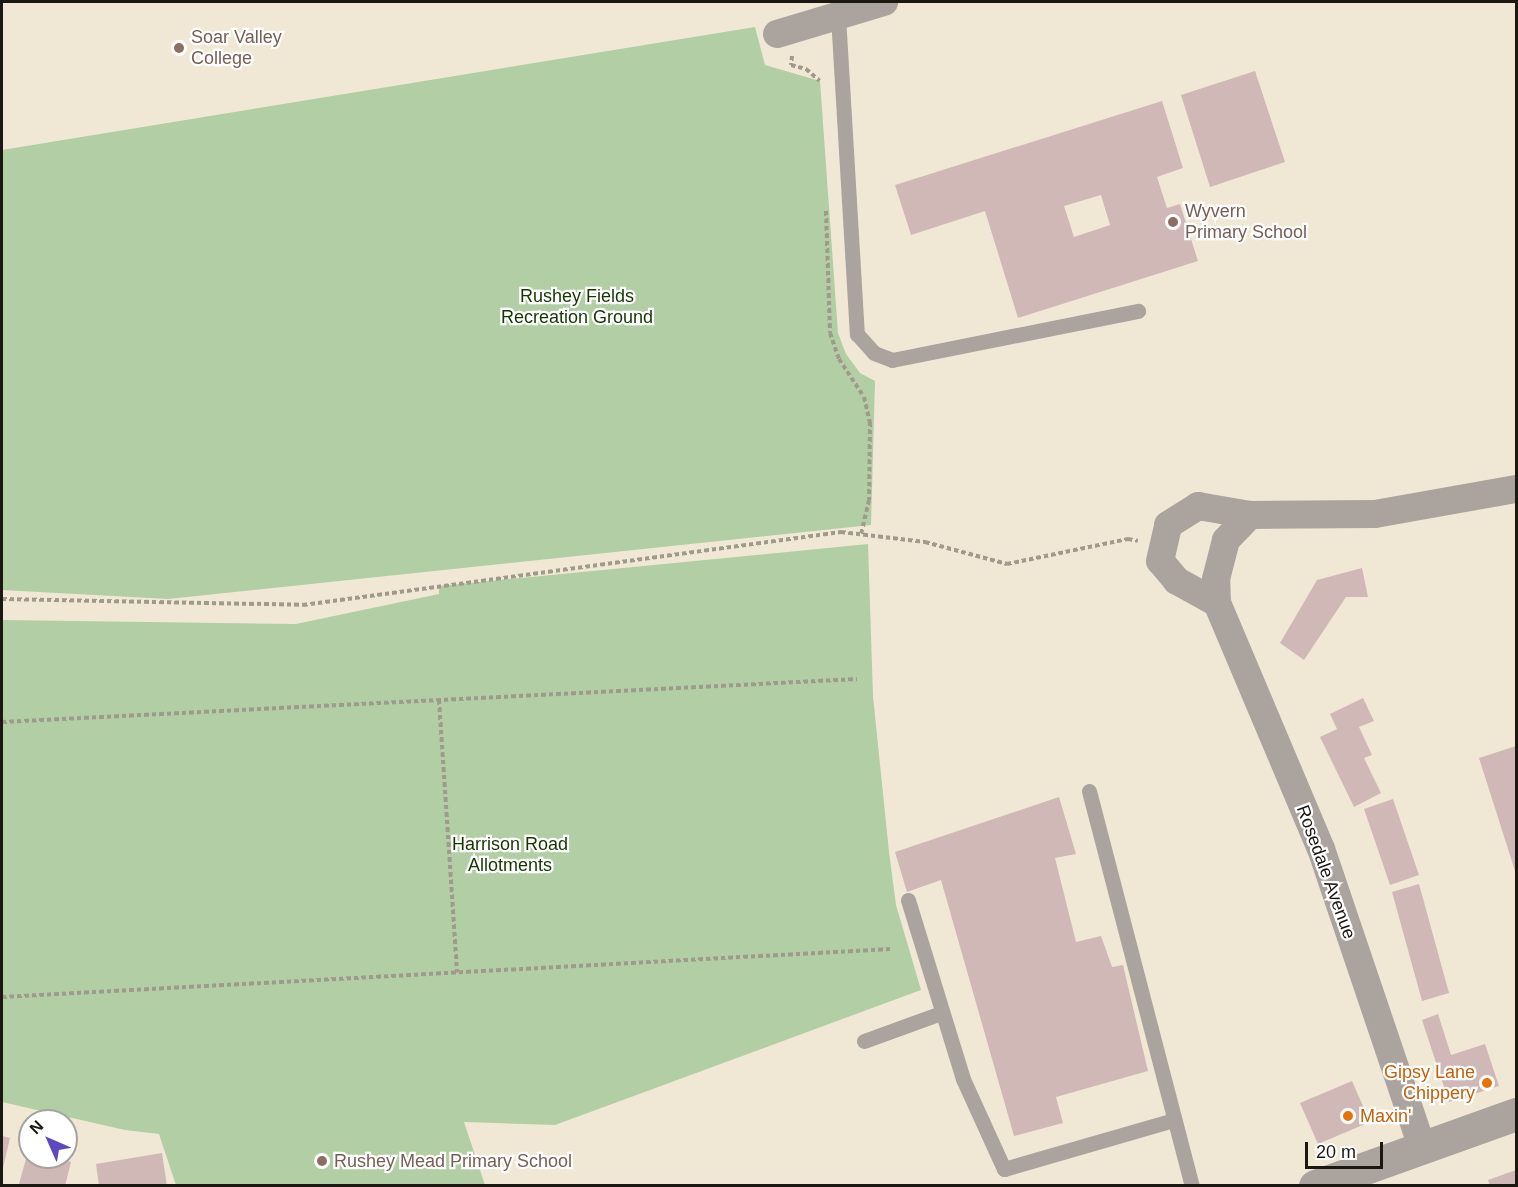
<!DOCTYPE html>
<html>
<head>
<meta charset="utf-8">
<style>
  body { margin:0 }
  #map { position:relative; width:1518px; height:1187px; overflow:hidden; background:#f0e8d5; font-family:Arial,sans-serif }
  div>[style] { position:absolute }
  .green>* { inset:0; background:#b1cea5 }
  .building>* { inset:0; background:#d0b8b7 }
  .path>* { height:4px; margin-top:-2px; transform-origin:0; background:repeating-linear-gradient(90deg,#9f9a8b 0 4.5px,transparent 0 7.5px) }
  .service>* { height:15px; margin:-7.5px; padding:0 7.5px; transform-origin:7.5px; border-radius:7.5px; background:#aba49e }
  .minor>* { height:28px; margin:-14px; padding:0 14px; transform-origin:14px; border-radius:14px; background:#aba49e }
  .tertiary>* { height:33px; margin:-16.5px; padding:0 16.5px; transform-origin:16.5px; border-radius:16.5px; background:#aba49e }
  .dots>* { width:16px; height:16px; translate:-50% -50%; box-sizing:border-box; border:3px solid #fff; border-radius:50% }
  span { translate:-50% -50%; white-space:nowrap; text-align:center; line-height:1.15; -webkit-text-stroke:4.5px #fff; paint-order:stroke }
  .education-label { font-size:18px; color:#785e54 }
  .left { translate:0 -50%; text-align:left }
  .park-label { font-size:18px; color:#143700 }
  .street-label { font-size:18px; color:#1a1811 }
  .food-label { font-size:18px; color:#c56008 }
  .right { translate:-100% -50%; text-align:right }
  .frame { position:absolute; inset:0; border:3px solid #1a1811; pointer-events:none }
  .north { position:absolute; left:18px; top:1109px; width:60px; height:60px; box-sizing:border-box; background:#fff; border:2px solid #a3a3a0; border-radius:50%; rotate:315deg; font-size:16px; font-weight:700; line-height:24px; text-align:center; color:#1a1811 }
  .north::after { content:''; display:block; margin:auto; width:21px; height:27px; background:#5f49c1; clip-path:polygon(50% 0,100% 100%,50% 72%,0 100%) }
  .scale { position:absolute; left:1305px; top:1142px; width:78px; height:27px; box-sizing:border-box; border:3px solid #1a1811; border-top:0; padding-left:8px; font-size:18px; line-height:21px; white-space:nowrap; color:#1a1811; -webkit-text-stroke:4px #fff; paint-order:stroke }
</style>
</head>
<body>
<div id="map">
  <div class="green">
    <i style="clip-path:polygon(755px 27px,765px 65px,820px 81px,838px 333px,846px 354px,860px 373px,875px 381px,871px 525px,168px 599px,2px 590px,2px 150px)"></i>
    <i style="clip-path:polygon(868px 544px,873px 696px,889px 852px,896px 905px,921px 990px,555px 1125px,464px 1122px,485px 1185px,176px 1185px,159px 1134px,125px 1130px,2px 1102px,2px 620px,296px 624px,439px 594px,439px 586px)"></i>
  </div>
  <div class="building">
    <i style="clip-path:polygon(1255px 71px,1285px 162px,1210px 187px,1181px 95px)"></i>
    <i style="clip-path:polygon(evenodd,1162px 101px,1183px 168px,1157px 177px,1167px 208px,1180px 204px,1198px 261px,1018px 318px,985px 211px,911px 235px,895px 185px,1162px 101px,1101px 195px,1110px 225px,1074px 237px,1064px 206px,1101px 195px)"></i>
    <i style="clip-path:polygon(1362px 568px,1368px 597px,1346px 597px,1304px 660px,1280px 643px,1317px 580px)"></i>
    <i style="clip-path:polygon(1363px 698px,1374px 721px,1359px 727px,1372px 755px,1364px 758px,1381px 793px,1354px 807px,1320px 737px,1337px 729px,1330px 714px)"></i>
    <i style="clip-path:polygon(1516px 746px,1516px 874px,1479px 758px)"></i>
    <i style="clip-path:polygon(1059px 797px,1076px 854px,1055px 858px,1076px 942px,1101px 936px,1112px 967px,1123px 965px,1148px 1071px,1056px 1097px,1063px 1123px,1014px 1136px,941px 880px,907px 892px,895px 852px)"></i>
    <i style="clip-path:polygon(1393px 799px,1419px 875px,1390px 885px,1364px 809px)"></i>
    <i style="clip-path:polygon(1419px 884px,1449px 993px,1422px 1001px,1392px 892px)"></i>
    <i style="clip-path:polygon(1438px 1014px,1451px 1055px,1485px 1044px,1499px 1086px,1449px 1102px,1422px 1020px)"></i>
    <i style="clip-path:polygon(1352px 1081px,1370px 1122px,1318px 1144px,1300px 1103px)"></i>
    <i style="clip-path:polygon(2px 1136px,10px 1138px,2px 1172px)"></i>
    <i style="clip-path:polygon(29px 1148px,30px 1157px,53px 1157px,71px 1162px,65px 1186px,19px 1184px)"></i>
    <i style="clip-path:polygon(162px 1153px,167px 1186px,99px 1186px,96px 1164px)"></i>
    <i style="clip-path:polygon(1516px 1170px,1516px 1186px,1490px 1186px,1488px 1180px)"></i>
  </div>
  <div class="path">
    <i style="left:792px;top:56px;width:9px;rotate:96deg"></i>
    <i style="left:791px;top:65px;width:16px;rotate:15deg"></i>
    <i style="left:806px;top:69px;width:18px;rotate:41deg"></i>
    <i style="left:826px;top:211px;width:122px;rotate:88.1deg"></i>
    <i style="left:830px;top:333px;width:28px;rotate:71deg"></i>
    <i style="left:839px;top:359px;width:45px;rotate:56.7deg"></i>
    <i style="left:864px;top:397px;width:26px;rotate:77deg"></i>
    <i style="left:870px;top:422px;width:78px;rotate:90.7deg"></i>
    <i style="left:869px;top:500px;width:36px;rotate:103deg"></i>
    <i style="left:2px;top:599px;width:301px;rotate:1.1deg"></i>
    <i style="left:303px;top:605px;width:543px;rotate:-7.73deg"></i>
    <i style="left:841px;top:532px;width:85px;rotate:6.8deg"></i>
    <i style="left:925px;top:542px;width:85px;rotate:15deg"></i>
    <i style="left:1007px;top:564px;width:124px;rotate:-11.7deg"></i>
    <i style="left:1128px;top:539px;width:10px;rotate:11deg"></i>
    <i style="left:439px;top:700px;width:273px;rotate:86.2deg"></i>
    <i style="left:2px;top:722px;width:856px;rotate:-2.88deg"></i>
    <i style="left:2px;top:997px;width:890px;rotate:-3.09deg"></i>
  </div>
  <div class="service">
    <i style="left:838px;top:16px;width:319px;rotate:86.6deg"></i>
    <i style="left:857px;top:334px;width:25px;rotate:48deg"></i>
    <i style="left:874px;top:353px;width:19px;rotate:21deg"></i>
    <i style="left:892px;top:360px;width:251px;rotate:-11.3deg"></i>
    <i style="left:1089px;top:791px;width:408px;rotate:75.4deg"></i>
    <i style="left:908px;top:900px;width:187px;rotate:72.9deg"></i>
    <i style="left:963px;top:1079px;width:99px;rotate:65.5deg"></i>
    <i style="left:1004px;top:1169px;width:177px;rotate:-16.1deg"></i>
    <i style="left:864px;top:1041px;width:82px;rotate:-20deg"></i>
  </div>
  <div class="minor">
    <i style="left:777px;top:34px;width:112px;rotate:-16.7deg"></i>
    <i style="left:1217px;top:603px;width:46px;rotate:-151.2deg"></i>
    <i style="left:1177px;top:581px;width:26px;rotate:-130deg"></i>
    <i style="left:1160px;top:561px;width:37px;rotate:-77deg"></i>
    <i style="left:1168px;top:525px;width:36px;rotate:-32deg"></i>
    <i style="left:1198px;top:506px;width:53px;rotate:9.8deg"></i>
    <i style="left:1422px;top:1147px;width:315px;rotate:-108.7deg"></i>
    <i style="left:1321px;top:849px;width:267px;rotate:-112.9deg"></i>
    <i style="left:1217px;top:603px;width:24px;rotate:-92deg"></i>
    <i style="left:1216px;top:579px;width:40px;rotate:-75.6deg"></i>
    <i style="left:1226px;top:540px;width:35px;rotate:-46deg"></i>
    <i style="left:1250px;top:515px;width:125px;rotate:-0.5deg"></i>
    <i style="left:1375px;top:514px;width:143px;rotate:-10.1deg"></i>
  </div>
  <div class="tertiary">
    <i style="left:1315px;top:1186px;width:214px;rotate:-19.7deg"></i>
  </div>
  <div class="dots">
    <i style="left:179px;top:48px;background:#8d6e63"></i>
    <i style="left:1173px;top:222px;background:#8d6e63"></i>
    <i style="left:1487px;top:1083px;background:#e8710a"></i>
    <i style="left:1348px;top:1116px;background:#e8710a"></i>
    <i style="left:322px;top:1161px;background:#8d6e63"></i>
  </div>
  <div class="education-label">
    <span class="left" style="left:191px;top:48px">Soar Valley<br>College</span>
    <span class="left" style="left:1185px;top:222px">Wyvern<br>Primary School</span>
    <span class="left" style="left:334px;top:1161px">Rushey Mead Primary School</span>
  </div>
  <div class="park-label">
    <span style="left:577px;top:307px">Rushey Fields<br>Recreation Ground</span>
    <span style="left:510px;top:855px">Harrison Road<br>Allotments</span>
  </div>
  <div class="street-label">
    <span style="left:1326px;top:872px;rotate:70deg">Rosedale Avenue</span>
  </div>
  <div class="food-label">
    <span class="right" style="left:1475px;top:1083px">Gipsy Lane<br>Chippery</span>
    <span class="left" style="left:1360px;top:1116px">Maxin'</span>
  </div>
  <div class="frame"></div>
  <div class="north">N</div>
  <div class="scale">20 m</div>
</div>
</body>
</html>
